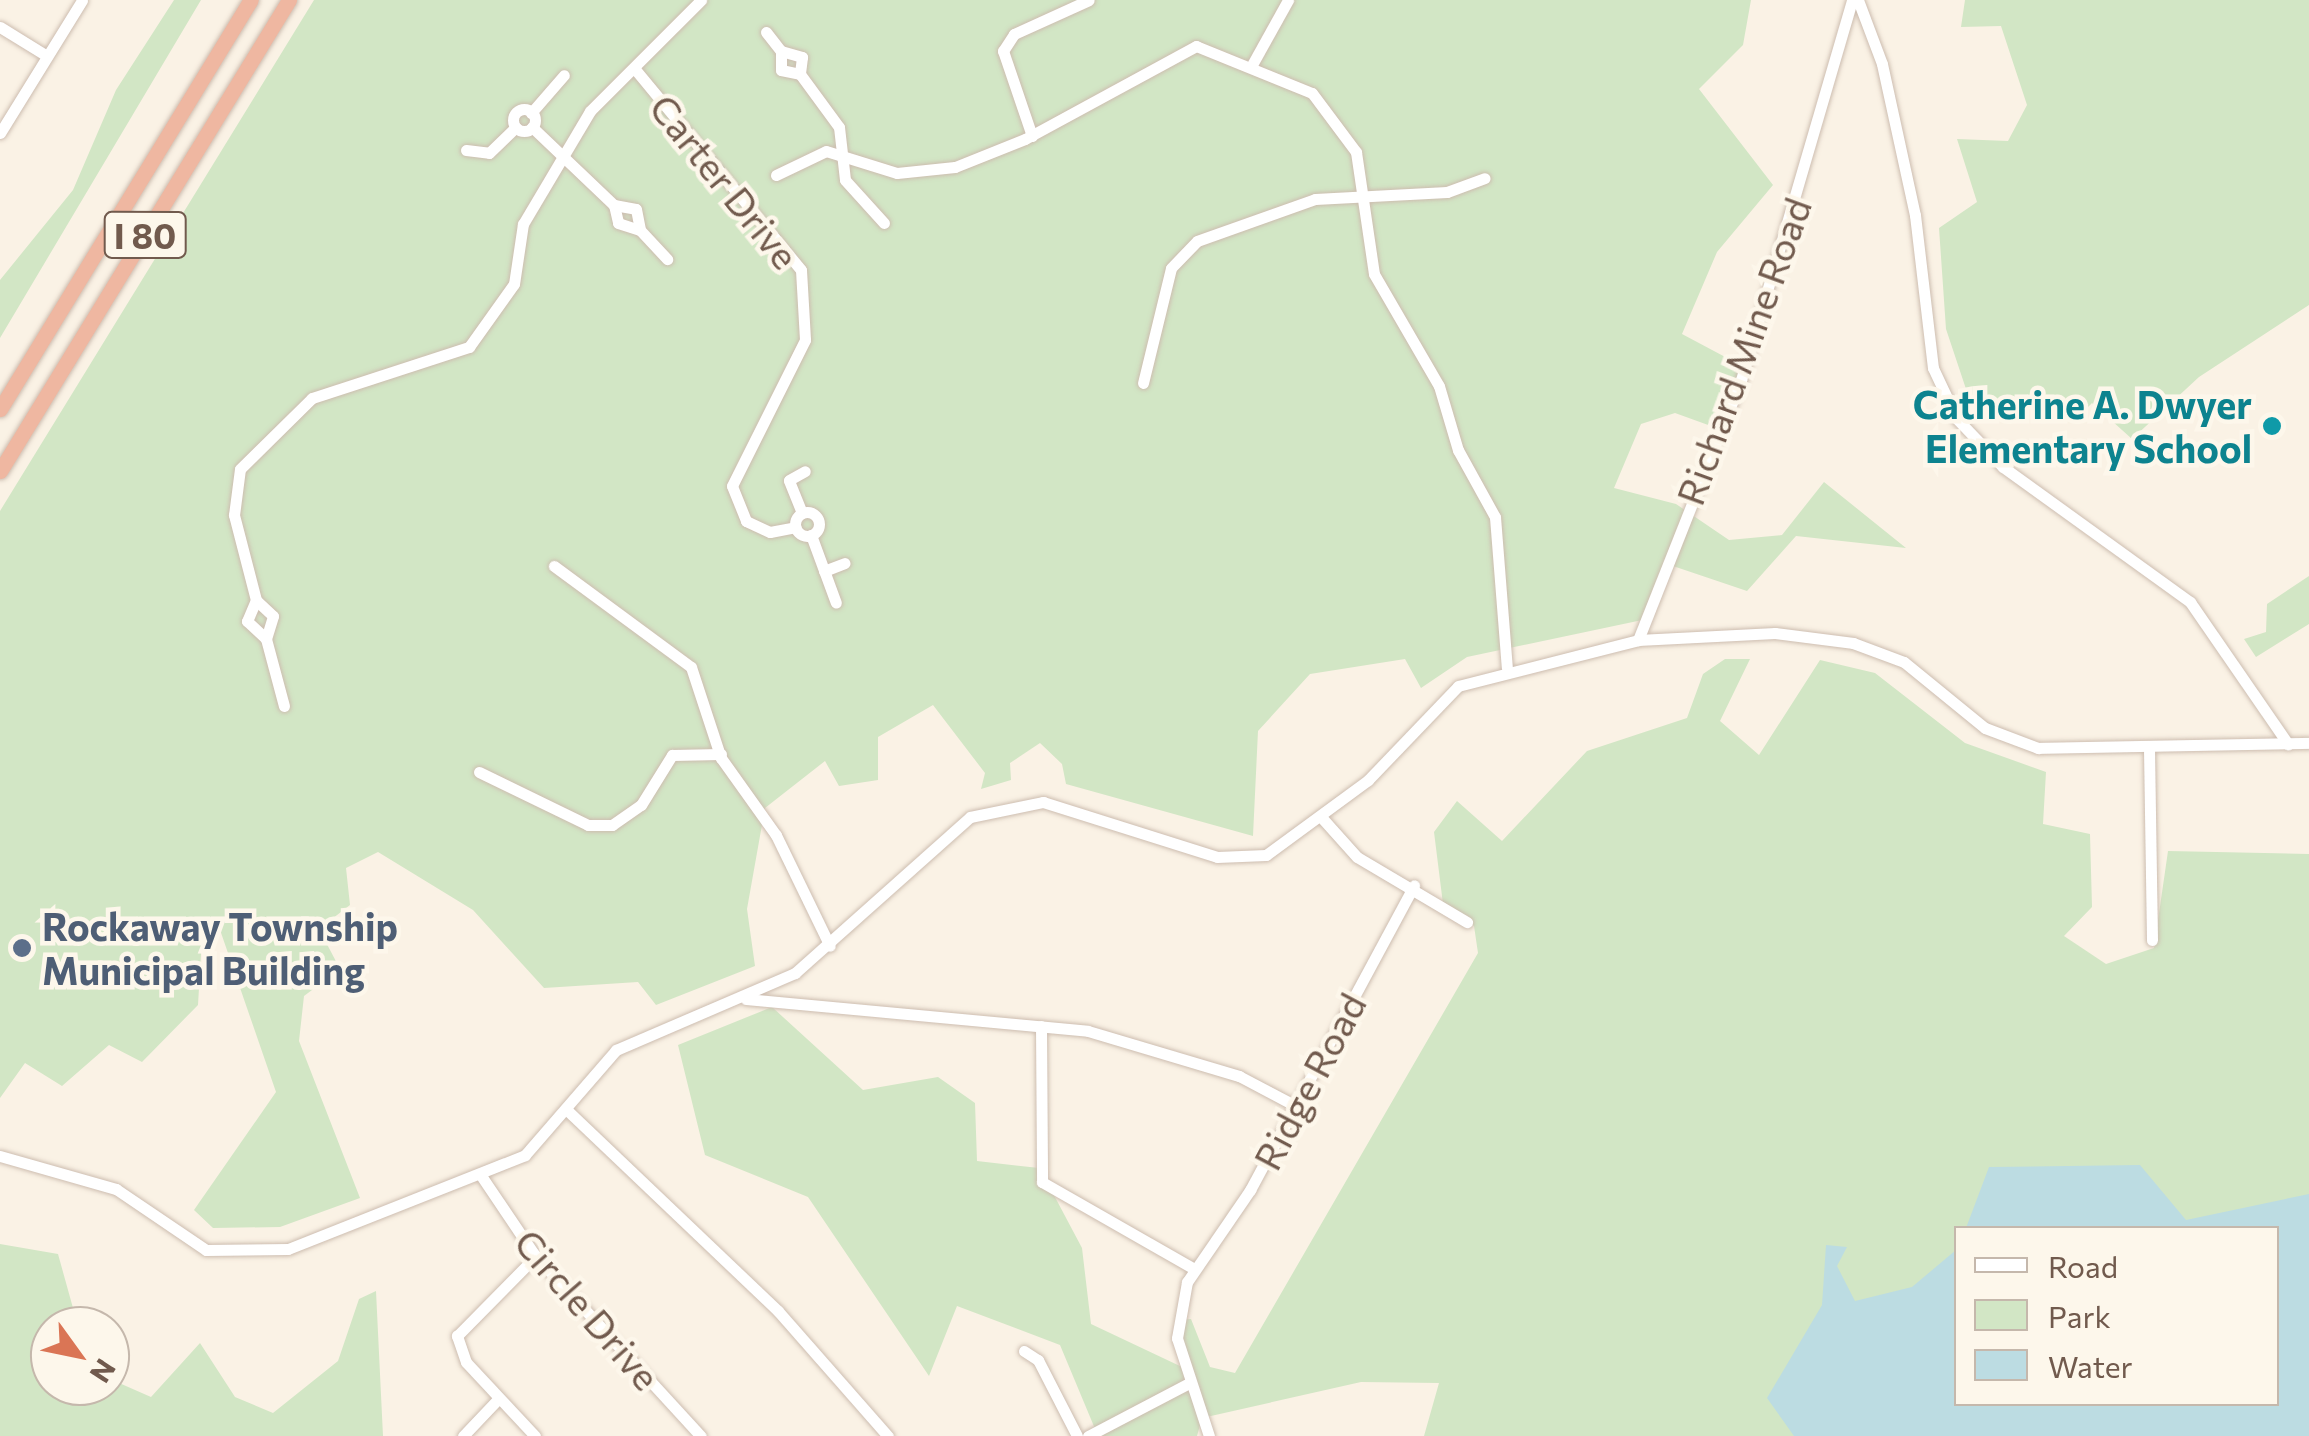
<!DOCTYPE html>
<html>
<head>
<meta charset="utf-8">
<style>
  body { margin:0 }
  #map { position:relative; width:2309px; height:1436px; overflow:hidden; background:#faf2e5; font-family:Commissioner,sans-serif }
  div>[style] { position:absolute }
  .green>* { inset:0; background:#d2e6c5 }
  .water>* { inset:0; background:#bcdce2 }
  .roads { filter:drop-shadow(0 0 2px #cdbdb0) drop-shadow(0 0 2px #cdbdb0) }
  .minor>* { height:11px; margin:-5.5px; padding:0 5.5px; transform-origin:5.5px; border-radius:5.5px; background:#fff }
  .minor>.ring { margin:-5.5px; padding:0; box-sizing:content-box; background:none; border:11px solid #fff; border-radius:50% }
  .highway>* { height:15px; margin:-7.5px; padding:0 7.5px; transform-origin:7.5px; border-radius:7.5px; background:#efb7a1 }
  .dots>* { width:28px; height:28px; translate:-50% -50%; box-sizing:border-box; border:5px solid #fdf7eb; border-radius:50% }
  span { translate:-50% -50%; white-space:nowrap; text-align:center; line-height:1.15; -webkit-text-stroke:9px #fdf7eb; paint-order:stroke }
  .shield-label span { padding:2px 8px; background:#fdf7eb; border:2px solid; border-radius:8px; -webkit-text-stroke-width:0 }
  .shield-label { font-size:35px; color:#715a4d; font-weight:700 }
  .street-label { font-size:38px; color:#715a4d }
  .culture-label { font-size:38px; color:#0d838f; font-weight:700 }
  .right { translate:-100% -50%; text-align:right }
  .service-label { font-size:38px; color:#4e5e75; font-weight:700 }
  .left { translate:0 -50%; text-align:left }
  .legend { position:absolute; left:1954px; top:1226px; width:325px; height:180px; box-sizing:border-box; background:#fdf7eb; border:2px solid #c5b8ac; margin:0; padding:12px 18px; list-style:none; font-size:30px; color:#715a4d }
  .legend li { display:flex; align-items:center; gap:20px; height:50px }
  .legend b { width:50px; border:2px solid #c5b8ac }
  .north { position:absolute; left:30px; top:1306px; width:100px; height:100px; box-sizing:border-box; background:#fdf7eb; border:2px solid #c5b8ac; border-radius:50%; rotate:123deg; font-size:28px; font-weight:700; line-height:40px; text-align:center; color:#715a4d }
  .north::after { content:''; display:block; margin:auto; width:35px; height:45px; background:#da7555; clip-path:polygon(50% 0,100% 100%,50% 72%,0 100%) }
</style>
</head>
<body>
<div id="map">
  <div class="green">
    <i style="clip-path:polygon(174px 0,201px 0,0 338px,0 280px,73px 190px,116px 90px)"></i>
    <i style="clip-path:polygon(314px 0,1751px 0,1743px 45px,1699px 89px,1773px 185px,1717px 252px,1682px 334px,1744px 367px,1722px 430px,1675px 413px,1641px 424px,1614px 488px,1676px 504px,1729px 540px,1782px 535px,1824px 482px,1906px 548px,1796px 536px,1747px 591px,1667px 564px,1647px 619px,1467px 657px,1421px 688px,1405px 659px,1310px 674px,1258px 731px,1253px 836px,1066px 784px,1062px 764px,1040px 743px,1010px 763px,1011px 780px,981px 789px,985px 773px,933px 705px,878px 737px,878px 780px,839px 786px,825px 761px,765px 808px,747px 909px,755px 966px,656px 1005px,638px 982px,544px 988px,473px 910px,378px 852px,346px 868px,350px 905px,319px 929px,340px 969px,304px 996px,299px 1041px,360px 1198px,280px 1227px,213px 1228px,194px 1210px,276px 1092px,219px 927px,202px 937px,198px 1005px,142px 1062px,109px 1045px,62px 1086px,25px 1063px,0 1098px,0 511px)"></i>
    <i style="clip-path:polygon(1965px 0,2309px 0,2309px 305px,2199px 377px,2132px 439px,2092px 403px,2079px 416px,2019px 396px,1989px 420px,1969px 398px,1946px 329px,1939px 228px,1977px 202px,1957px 139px,2008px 141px,2027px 105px,2001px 26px,1961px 27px)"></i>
    <i style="clip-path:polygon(2309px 576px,2309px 624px,2256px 657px,2244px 639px,2266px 632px,2267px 604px)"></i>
    <i style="clip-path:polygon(evenodd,1725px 659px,1750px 659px,1720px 721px,1759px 755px,1820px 660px,1875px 673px,1965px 743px,2046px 772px,2043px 824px,2090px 834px,2092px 907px,2064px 936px,2106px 964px,2154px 948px,2168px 851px,2309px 854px,2309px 1436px,1424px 1436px,1439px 1383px,1361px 1382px,1202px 1418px,1197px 1436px,1098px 1436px,1060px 1345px,957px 1306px,929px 1376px,808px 1197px,705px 1155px,678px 1045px,772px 1007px,863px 1090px,938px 1077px,975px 1103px,977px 1161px,1039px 1168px,1056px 1199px,1082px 1248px,1091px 1324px,1182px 1367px,1179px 1320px,1191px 1319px,1210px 1367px,1235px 1373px,1478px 953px,1474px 926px,1443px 904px,1434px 832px,1457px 801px,1502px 841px,1587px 751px,1687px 718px,1703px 674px,1725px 659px,1956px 1228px,2276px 1228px,2276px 1404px,1956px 1404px,1956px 1228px)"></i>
    <i style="clip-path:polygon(0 1244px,58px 1254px,78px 1326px,50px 1326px,50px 1386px,110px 1386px,110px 1379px,151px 1397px,200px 1343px,235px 1397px,273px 1413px,338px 1361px,359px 1299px,376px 1291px,383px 1436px,0 1436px)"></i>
  </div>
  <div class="water">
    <i style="clip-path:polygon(2140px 1165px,2186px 1220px,2309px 1194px,2309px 1436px,1794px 1436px,1767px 1398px,1822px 1305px,1826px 1245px,1847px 1247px,1837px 1266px,1855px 1301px,1912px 1287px,1956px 1250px,1956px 1404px,2276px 1404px,2276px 1228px,1966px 1228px,1989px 1167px)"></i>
  </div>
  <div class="roads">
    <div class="minor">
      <i style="left:1858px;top:0;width:68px;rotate:69.4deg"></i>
      <i style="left:1882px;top:64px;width:155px;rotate:77.7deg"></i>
      <i style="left:1915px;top:215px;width:154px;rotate:83.3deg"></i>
      <i style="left:1933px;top:368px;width:56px;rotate:64.8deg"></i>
      <i style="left:1957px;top:419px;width:66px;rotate:46.2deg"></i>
      <i style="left:2003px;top:467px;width:231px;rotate:35.8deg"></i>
      <i style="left:2190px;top:602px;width:173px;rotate:55.4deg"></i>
      <i style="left:0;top:27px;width:55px;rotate:31.7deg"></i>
      <i style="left:766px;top:32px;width:24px;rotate:52deg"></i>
      <i style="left:781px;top:51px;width:22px;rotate:16deg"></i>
      <i style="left:802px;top:57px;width:17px;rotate:97deg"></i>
      <i style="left:800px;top:74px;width:66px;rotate:53.7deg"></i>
      <i style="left:839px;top:127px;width:53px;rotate:83.5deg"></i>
      <i style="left:845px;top:180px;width:58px;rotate:47.8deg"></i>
      <i style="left:781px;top:51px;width:19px;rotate:90deg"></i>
      <i style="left:781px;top:70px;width:19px;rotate:12deg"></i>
      <i style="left:1253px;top:63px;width:72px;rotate:-60.9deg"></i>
      <i style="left:634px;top:68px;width:262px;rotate:50.4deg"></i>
      <i style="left:801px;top:270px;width:70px;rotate:86.7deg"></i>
      <i style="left:805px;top:340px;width:163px;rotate:116.6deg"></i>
      <i style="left:732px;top:486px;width:38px;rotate:68deg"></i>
      <i style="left:746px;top:521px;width:26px;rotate:25deg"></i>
      <i style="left:770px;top:532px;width:26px;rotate:-11deg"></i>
      <i class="ring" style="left:513px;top:109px;width:11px;height:11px"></i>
      <i style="left:531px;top:113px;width:50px;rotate:-49deg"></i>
      <i style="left:532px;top:127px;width:113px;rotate:43.6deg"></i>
      <i style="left:614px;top:205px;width:22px;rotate:10deg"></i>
      <i style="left:636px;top:209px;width:21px;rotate:79deg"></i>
      <i style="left:640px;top:230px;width:40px;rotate:47deg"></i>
      <i style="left:0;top:133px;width:156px;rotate:-58.3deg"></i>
      <i style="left:1032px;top:136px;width:90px;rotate:-108.8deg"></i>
      <i style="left:1003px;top:51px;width:20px;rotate:-57deg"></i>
      <i style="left:1014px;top:34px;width:82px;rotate:-24.4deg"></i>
      <i style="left:466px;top:150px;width:23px;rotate:7deg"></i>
      <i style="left:489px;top:153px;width:37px;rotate:-44deg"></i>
      <i style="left:776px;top:175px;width:55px;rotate:-25.6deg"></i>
      <i style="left:826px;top:151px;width:74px;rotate:17.2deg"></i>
      <i style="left:897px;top:173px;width:58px;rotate:-5.9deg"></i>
      <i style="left:955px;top:167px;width:75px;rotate:-21.8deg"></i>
      <i style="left:1025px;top:139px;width:195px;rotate:-28.5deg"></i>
      <i style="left:1196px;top:46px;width:125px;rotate:22.1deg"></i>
      <i style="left:1312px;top:93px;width:74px;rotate:53.3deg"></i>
      <i style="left:1356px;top:152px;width:123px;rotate:81.6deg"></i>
      <i style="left:1374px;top:274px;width:129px;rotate:59.9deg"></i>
      <i style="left:1439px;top:386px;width:67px;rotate:73.5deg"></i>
      <i style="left:1458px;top:450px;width:77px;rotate:61.1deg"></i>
      <i style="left:1495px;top:517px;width:151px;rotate:85.5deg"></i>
      <i style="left:614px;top:205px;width:18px;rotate:77deg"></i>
      <i style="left:618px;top:223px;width:23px;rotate:18deg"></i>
      <i style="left:1143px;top:383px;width:118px;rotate:-76.3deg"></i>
      <i style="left:1171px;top:268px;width:37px;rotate:-46deg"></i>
      <i style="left:1197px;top:241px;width:125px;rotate:-19.6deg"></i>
      <i style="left:1315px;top:199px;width:132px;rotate:-3deg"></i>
      <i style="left:1447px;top:192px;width:40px;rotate:-20.2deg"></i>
      <i class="ring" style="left:795px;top:512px;width:13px;height:13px"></i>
      <i style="left:802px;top:513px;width:35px;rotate:-112deg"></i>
      <i style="left:789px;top:480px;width:18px;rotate:-29deg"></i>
      <i style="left:811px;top:535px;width:72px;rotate:69.8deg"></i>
      <i style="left:554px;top:566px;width:170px;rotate:36.4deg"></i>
      <i style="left:691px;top:667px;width:96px;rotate:71.8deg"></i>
      <i style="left:721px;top:758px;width:95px;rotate:54.5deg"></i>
      <i style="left:776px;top:835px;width:123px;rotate:64.1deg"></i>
      <i style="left:824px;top:571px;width:22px;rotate:-21deg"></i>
      <i style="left:256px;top:600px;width:23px;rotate:113deg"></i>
      <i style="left:247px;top:621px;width:26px;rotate:43deg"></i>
      <i style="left:1638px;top:640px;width:280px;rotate:-68.4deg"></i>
      <i style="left:1741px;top:380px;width:396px;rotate:-73.7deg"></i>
      <i style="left:284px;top:706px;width:69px;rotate:-105deg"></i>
      <i style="left:266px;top:639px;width:24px;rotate:-73deg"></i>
      <i style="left:273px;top:616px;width:23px;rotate:-137deg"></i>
      <i style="left:256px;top:600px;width:88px;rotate:-104.5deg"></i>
      <i style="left:234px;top:515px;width:46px;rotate:-82.6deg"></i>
      <i style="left:240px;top:469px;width:101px;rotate:-44.6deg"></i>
      <i style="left:312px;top:398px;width:165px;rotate:-18deg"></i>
      <i style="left:469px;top:347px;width:77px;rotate:-54.5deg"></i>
      <i style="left:514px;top:284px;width:61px;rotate:-81.5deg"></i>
      <i style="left:523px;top:224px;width:131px;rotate:-59.3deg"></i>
      <i style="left:590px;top:111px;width:157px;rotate:-45deg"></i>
      <i style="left:2149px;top:749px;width:191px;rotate:89.1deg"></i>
      <i style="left:479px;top:772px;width:121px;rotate:25.9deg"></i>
      <i style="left:588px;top:825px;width:24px"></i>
      <i style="left:612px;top:825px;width:35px;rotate:-35deg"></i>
      <i style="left:641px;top:805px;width:59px;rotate:-58.2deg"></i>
      <i style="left:672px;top:755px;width:49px;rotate:-1.2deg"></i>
      <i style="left:1322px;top:818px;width:52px;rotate:48.1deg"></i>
      <i style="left:1357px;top:857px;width:128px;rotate:30.6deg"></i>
      <i style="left:746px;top:999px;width:343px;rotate:5.3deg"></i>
      <i style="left:1088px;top:1031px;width:158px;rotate:16.6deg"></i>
      <i style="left:1239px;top:1076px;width:64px;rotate:27.8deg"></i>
      <i style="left:1041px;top:1026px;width:156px;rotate:89.6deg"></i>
      <i style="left:1042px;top:1182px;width:174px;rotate:29.7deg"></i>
      <i style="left:568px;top:1111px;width:290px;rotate:43.6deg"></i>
      <i style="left:778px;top:1311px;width:167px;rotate:48.7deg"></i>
      <i style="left:0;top:1156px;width:121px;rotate:15.9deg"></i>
      <i style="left:116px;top:1189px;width:109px;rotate:34.1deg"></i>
      <i style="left:206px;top:1250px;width:82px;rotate:-0.7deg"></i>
      <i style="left:288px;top:1249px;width:255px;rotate:-21.6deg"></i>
      <i style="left:525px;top:1155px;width:139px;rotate:-49.1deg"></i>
      <i style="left:616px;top:1050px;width:195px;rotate:-23.3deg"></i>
      <i style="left:795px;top:973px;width:234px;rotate:-41.7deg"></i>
      <i style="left:970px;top:817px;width:75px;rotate:-11.6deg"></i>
      <i style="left:1043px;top:802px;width:182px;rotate:17.5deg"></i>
      <i style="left:1217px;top:857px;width:49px;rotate:-2.3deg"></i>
      <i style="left:1266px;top:855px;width:127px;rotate:-36.3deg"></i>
      <i style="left:1368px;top:780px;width:130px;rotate:-46.2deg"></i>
      <i style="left:1458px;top:686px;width:186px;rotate:-14.3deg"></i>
      <i style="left:1638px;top:640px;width:137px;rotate:-2.9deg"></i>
      <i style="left:1775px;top:633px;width:79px;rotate:7.3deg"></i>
      <i style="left:1853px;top:643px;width:54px;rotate:20.4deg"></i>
      <i style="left:1904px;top:662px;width:104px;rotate:39.2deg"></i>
      <i style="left:1985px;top:728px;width:57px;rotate:20.7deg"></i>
      <i style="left:2038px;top:748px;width:271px;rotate:-1.1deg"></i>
      <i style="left:482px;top:1177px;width:93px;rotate:56deg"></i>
      <i style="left:534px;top:1254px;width:247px;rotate:47.5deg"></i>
      <i style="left:1024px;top:1351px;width:17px;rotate:33deg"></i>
      <i style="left:1038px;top:1360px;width:85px;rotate:62.8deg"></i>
      <i style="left:463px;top:1436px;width:50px;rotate:-46.6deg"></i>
      <i style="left:535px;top:1436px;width:101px;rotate:-133deg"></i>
      <i style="left:466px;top:1362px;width:28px;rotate:-109deg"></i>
      <i style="left:457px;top:1336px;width:112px;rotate:-45.4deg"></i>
      <i style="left:1088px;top:1436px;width:114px;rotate:-27.7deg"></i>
      <i style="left:1209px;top:1436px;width:103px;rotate:-108.1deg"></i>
      <i style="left:1177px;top:1338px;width:57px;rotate:-79.9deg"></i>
      <i style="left:1187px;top:1282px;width:112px;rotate:-55.6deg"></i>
      <i style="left:1250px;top:1190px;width:346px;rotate:-61.7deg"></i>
    </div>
    <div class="highway">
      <i style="left:0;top:409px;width:480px;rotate:-58.5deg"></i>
      <i style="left:0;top:471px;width:553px;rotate:-58.47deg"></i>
    </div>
  </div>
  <div class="dots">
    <i style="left:2272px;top:426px;background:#0f9aa8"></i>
    <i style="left:22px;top:948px;background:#5c6f8a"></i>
  </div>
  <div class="shield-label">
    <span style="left:145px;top:235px">I 80</span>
  </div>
  <div class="street-label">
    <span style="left:725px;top:181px;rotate:51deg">Carter Drive</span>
    <span style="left:1743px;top:351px;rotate:-70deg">Richard Mine Road</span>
    <span style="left:1309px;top:1081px;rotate:-62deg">Ridge Road</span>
    <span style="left:588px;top:1309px;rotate:49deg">Circle Drive</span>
  </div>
  <div class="culture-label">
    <span class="right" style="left:2252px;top:426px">Catherine A. Dwyer<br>Elementary School</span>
  </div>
  <div class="service-label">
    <span class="left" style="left:42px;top:948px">Rockaway Township<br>Municipal Building</span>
  </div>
  <ul class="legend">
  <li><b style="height:12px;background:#fff"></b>Road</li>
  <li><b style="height:28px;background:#d2e6c5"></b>Park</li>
  <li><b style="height:28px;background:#bcdce2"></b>Water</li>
  </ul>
  <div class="north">N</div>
</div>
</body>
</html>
